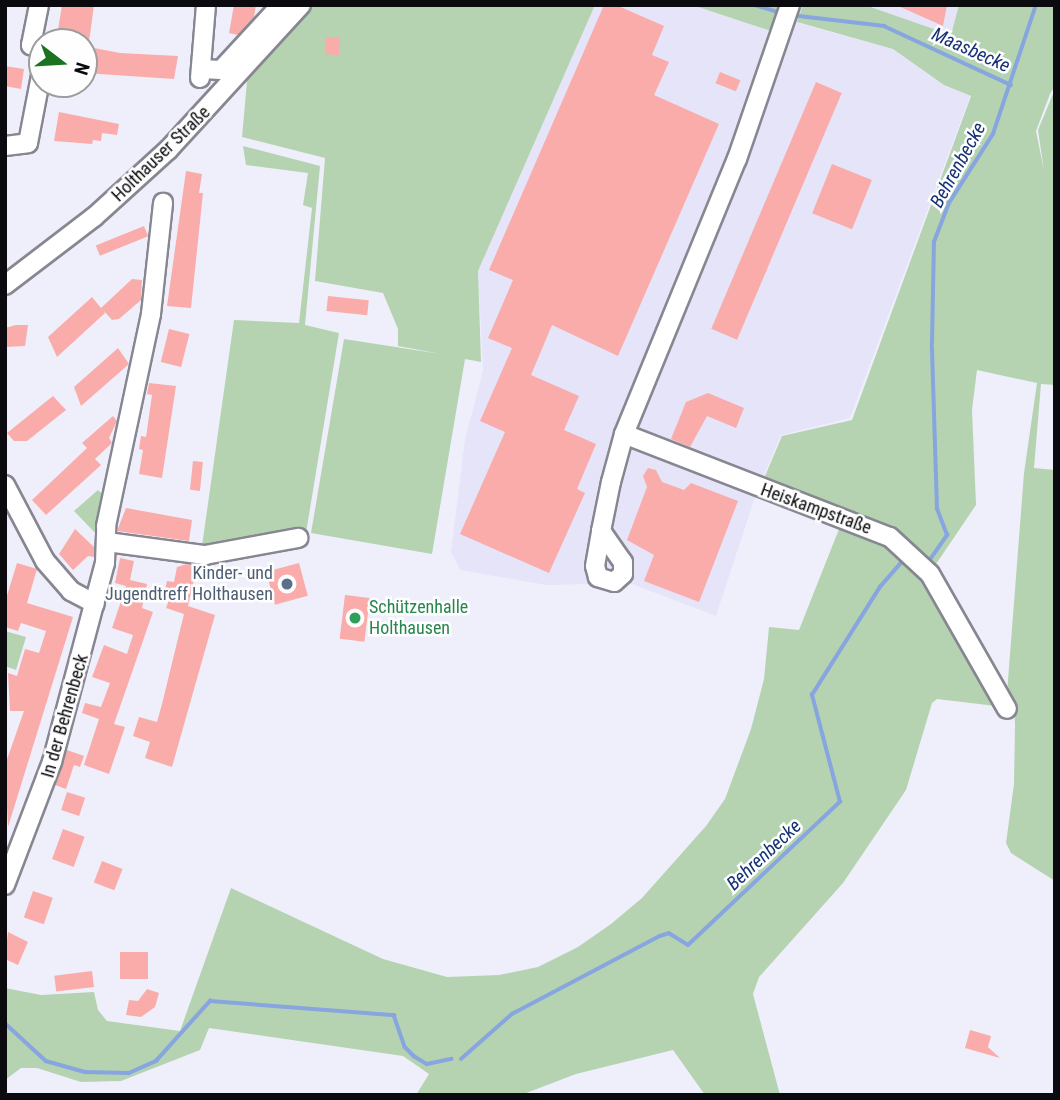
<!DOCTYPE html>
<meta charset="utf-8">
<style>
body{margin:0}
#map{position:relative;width:1060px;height:1100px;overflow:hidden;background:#efeffc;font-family:"Roboto Condensed",sans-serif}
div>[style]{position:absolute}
.built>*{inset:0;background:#e5e4f8}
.green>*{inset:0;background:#b5d3b1}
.stream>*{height:3.5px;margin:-1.75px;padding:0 1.75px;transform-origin:1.75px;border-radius:1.75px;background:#87a5df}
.building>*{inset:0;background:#faacaa;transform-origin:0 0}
.roads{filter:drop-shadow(2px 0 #878792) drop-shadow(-2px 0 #878792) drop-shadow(0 2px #878792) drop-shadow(0 -2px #878792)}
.minor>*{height:18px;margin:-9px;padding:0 9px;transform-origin:9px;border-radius:9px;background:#fff}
.dots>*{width:19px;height:19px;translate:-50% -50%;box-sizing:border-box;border:4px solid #fefefe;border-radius:50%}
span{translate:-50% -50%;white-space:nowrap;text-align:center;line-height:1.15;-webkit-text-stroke:5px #fefefe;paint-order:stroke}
.street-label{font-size:18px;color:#0b0b0f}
.service-label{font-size:18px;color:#4e5e75}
.right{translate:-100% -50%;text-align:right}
.leisure-label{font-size:18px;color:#27864d}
.left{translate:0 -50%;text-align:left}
.water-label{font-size:19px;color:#153176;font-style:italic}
.frame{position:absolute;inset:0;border:7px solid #0b0b0f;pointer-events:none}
.north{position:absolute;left:28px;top:28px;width:70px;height:70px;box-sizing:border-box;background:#fefefe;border:2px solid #9d9d9e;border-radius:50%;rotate:107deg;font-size:19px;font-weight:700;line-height:28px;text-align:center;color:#0b0b0f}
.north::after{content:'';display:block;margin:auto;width:24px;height:32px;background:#1c731f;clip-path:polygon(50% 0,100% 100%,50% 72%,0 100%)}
</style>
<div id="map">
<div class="built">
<div style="clip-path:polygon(595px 5px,692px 5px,774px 32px,782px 5px,803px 5px,798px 23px,893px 49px,944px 85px,970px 96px,850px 418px,781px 435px,756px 494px,716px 616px,627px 582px,608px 589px,592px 584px,546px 585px,460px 570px,451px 552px,465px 439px,483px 371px,478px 271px)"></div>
<div style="clip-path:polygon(865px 5px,959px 5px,952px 35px)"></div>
</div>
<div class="green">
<div style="clip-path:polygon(311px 5px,595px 5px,478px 271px,481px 362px,465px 359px,432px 554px,311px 533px,344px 339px,441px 354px,398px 346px,398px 329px,383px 293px,315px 281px,325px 158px,242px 137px,247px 81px)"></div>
<div style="clip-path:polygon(692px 5px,782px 5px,774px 32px)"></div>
<div style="clip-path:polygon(803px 5px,865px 5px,951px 35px,959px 5px,1055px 5px,1055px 86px,1050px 94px,1036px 131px,1044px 171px,1038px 130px,1055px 89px,1055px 385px,1041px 384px,1034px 468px,1055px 470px,1055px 881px,1011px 853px,1006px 843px,1014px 784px,1015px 725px,1014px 706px,1007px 693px,1024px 473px,1037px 383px,977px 370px,972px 410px,976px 505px,932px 570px,996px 706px,937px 699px,932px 703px,906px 790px,843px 883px,759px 977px,753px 994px,780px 1095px,705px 1095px,673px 1050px,576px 1074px,521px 1095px,416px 1095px,429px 1074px,403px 1056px,209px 1028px,200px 1050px,121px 1081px,81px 1082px,37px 1068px,21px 1068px,5px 1080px,5px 988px,41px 995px,94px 992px,98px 1010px,107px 1021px,180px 1031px,231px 888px,383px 959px,447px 977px,499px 975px,538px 967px,578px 947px,611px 924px,642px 898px,706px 826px,725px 799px,751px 729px,764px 679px,769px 627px,799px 630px,845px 514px,762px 483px,782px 436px,852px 420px,971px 96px,944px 85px,893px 49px,797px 22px)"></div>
<div style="clip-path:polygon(243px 146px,320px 166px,305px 325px,339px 333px,306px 533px,201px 553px,234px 320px,299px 323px,312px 208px,303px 205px,308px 173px,246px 165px)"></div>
<div style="clip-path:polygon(98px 490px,105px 497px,99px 537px,74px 511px)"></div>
<div style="clip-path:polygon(5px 631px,26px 637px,16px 670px,5px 666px)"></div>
</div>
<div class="stream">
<div style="left:755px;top:5px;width:24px;rotate:17deg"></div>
<div style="left:799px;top:16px;width:86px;rotate:6.7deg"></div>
<div style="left:884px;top:26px;width:140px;rotate:24.9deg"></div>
<div style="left:932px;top:343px;width:101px;rotate:-88.9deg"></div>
<div style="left:934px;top:242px;width:42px;rotate:-69deg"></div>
<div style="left:949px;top:203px;width:82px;rotate:-57.5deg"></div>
<div style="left:993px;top:134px;width:136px;rotate:-71.6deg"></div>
<div style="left:929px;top:561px;width:32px;rotate:-55deg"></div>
<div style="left:947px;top:535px;width:28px;rotate:-111deg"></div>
<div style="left:937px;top:509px;width:163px;rotate:-91.8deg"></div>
<div style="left:5px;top:1023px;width:56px;rotate:42.8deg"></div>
<div style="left:46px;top:1061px;width:41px;rotate:15.8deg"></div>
<div style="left:85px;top:1072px;width:44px;rotate:1.3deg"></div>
<div style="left:129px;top:1073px;width:30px;rotate:-24deg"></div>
<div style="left:156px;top:1061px;width:81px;rotate:-48deg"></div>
<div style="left:210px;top:1001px;width:185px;rotate:4.4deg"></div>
<div style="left:394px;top:1015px;width:34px;rotate:71deg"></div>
<div style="left:405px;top:1047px;width:13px;rotate:45deg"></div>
<div style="left:414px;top:1056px;width:15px;rotate:32deg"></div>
<div style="left:427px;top:1064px;width:25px;rotate:-12deg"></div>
<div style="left:461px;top:1059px;width:68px;rotate:-41.4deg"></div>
<div style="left:512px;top:1014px;width:167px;rotate:-27.8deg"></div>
<div style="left:660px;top:936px;width:9px;rotate:-18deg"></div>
<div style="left:669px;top:933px;width:22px;rotate:32deg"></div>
<div style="left:688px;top:945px;width:209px;rotate:-43.3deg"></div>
<div style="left:840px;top:802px;width:111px;rotate:-104.7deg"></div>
<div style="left:812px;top:695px;width:128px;rotate:-57.8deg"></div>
<div style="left:880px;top:587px;width:37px;rotate:-49deg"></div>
</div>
<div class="building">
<div style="clip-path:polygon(62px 5px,94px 5px,89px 42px,56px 42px)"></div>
<div style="clip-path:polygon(234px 5px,256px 5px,254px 17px,238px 35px,229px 33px)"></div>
<div style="clip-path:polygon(604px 5px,616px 5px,664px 26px,652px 55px,669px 62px,654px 95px,719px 124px,618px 356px,552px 325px,531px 375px,579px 396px,564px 430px,596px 444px,577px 489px,585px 493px,549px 573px,460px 534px,505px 432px,480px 421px,512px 348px,488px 338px,513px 280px,489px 270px)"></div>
<div style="clip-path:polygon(896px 5px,947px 5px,943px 26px)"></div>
<div style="left:326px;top:37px;width:14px;height:17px;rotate:4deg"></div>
<div style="clip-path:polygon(84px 46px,120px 53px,178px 56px,174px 79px,84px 73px)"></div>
<div style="clip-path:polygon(5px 66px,24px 69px,21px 89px,5px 86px)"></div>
<div style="left:720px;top:72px;width:22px;height:12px;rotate:22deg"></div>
<div style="left:816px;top:82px;width:28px;height:268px;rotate:23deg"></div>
<div style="clip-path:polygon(59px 112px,119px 124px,117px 135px,102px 133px,101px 141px,93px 140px,92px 144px,54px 141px)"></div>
<div style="left:832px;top:164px;width:43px;height:53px;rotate:22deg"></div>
<div style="clip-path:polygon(186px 171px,202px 174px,199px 193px,203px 193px,191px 308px,167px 306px)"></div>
<div style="left:144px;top:226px;width:11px;height:52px;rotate:68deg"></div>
<div style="clip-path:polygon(132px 279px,142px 280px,141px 300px,119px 319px,112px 320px,103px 310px,105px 313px,57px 357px,48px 337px,92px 297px,101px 308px)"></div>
<div style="left:328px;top:296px;width:41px;height:15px;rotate:6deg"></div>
<div style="clip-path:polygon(16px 325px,28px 325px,25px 346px,5px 347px,5px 328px)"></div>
<div style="left:169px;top:329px;width:21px;height:34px;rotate:14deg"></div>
<div style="clip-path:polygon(118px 348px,129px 364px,81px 406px,74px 387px)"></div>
<div style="clip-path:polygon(149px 383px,176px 386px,162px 478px,139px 474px,143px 450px,139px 449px,141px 436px,146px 437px,152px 395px,147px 394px)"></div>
<div style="clip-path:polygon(708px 393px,744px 408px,736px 428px,707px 416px,690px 447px,671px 439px,686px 402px)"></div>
<div style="clip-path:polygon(53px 396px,66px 410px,27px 441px,14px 441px,7px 433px)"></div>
<div style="clip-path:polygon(113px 416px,117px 421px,109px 438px,112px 443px,95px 459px,101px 465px,46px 515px,32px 500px,87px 448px,82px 443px)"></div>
<div style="left:193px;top:461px;width:10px;height:29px;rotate:6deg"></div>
<div style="clip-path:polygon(648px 468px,656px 470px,662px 482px,684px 490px,691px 483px,738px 501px,699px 602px,644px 581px,654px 555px,627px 540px,647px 487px,643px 476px)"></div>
<div style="clip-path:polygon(126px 508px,192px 520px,189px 541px,117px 531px)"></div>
<div style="clip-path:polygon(75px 529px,94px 547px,94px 557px,88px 556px,73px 570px,59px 554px)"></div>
<div style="clip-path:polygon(120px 558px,134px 561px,130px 580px,147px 584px,142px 608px,153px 612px,114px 724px,125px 727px,109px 774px,84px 765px,99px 719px,82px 713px,85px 703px,101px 707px,110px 683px,92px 677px,104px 645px,127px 654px,133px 635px,112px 628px,126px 586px,115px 583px)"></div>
<div style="clip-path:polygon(17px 563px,37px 569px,27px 603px,73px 617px,8px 827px,5px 765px,24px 711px,10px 711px,8px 673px,17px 676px,25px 649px,39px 653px,46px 631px,21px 623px,18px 631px,5px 627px,5px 602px)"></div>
<div style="left:299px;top:563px;width:34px;height:34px;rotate:75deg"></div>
<div style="clip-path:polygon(187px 564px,197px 566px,188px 606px,215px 615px,172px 767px,145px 758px,150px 742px,133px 736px,139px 717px,157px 722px,162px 704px,184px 614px,166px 608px,170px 597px,164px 595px,167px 581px,174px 582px,177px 567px)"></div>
<div style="left:345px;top:595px;width:25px;height:44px;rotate:7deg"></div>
<div style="clip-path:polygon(67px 750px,84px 756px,80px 767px,74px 765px,66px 789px,55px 785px)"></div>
<div style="left:67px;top:792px;width:19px;height:19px;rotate:18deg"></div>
<div style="left:63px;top:829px;width:23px;height:32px;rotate:20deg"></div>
<div style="left:102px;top:861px;width:22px;height:23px;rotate:21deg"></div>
<div style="left:33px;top:891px;width:21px;height:28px;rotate:19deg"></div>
<div style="clip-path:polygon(8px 932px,28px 942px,18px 965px,5px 959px)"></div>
<div style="left:120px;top:952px;width:28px;height:27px"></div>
<div style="left:92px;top:971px;width:16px;height:38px;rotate:83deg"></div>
<div style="clip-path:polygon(147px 989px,159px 993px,155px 1007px,141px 1017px,126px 1015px,129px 1000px,138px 1001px)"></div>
<div style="clip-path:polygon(970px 1030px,991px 1036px,988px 1047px,1000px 1058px,965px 1048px)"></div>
</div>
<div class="roads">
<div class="minor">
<div style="left:39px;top:5px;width:41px;rotate:101.3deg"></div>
<div style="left:31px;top:45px;width:12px;rotate:24deg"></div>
<div style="left:202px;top:69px;width:19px;rotate:3deg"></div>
<div style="left:221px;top:70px;width:88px;rotate:-47.3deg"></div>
<div style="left:200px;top:78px;width:73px;rotate:-85.3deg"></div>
<div style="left:5px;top:146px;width:23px;rotate:-7deg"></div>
<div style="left:28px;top:143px;width:74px;rotate:-79.1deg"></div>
<div style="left:5px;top:285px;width:112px;rotate:-37.4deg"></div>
<div style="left:94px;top:217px;width:100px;rotate:-42.2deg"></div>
<div style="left:168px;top:150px;width:197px;rotate:-47.5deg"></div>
<div style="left:624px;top:434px;width:285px;rotate:21.2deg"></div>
<div style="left:890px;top:537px;width:54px;rotate:42.8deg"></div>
<div style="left:930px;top:574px;width:155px;rotate:60.3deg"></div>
<div style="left:5px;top:485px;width:86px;rotate:62.2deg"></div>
<div style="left:45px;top:561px;width:40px;rotate:49deg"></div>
<div style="left:71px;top:591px;width:27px;rotate:28deg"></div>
<div style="left:601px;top:531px;width:38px;rotate:55deg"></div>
<div style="left:623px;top:562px;width:12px;rotate:90deg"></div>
<div style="left:623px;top:574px;width:12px;rotate:138deg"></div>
<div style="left:614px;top:582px;width:17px;rotate:-163deg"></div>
<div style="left:598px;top:577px;width:11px;rotate:-105deg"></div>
<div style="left:595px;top:566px;width:36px;rotate:-80deg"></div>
<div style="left:601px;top:531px;width:50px;rotate:-78.5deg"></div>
<div style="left:611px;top:482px;width:50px;rotate:-74.8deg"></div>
<div style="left:624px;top:434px;width:297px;rotate:-67.7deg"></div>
<div style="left:737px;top:159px;width:163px;rotate:-71deg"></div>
<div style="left:107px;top:542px;width:99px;rotate:7.6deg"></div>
<div style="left:205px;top:555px;width:95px;rotate:-10.4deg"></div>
<div style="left:5px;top:885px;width:132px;rotate:-69.1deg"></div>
<div style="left:52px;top:762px;width:206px;rotate:-75.1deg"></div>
<div style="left:105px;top:563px;width:37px;rotate:-88deg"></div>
<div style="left:106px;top:526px;width:217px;rotate:-78deg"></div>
<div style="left:151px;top:314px;width:112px;rotate:-83.8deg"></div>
</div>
</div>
<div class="dots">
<div style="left:287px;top:584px;background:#5c6f8a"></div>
<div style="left:355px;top:618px;background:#2e9e5b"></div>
</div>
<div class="street-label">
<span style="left:161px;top:154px;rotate:-44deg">Holthauser Straße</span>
<span style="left:816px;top:509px;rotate:20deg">Heiskampstraße</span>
<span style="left:65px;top:716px;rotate:-74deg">In der Behrenbeck</span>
</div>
<div class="service-label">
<span class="right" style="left:273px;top:584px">Kinder- und<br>Jugendtreff Holthausen</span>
</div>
<div class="leisure-label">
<span class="left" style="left:369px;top:618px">Schützenhalle<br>Holthausen</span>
</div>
<div class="water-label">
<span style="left:971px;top:50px;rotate:24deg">Maasbecke</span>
<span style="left:958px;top:165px;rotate:-61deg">Behrenbecke</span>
<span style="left:764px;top:855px;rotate:-43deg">Behrenbecke</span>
</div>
<div class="frame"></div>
<div class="north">N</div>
</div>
